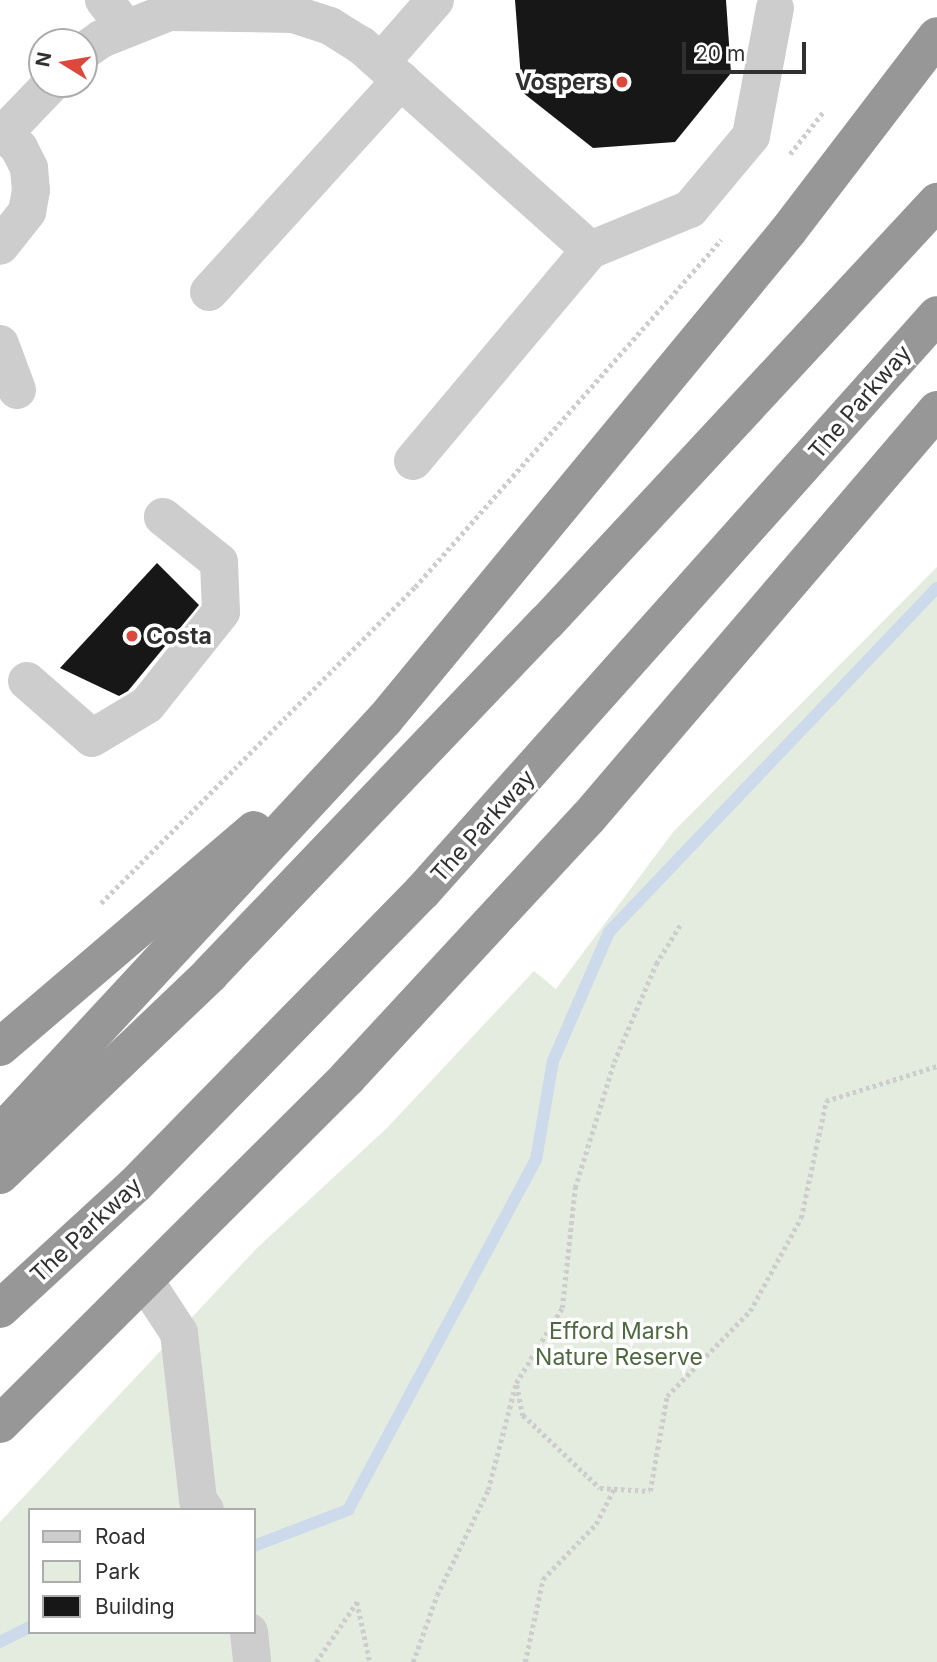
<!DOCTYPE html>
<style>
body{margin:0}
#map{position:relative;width:937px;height:1662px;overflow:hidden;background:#fff;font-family:Inter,sans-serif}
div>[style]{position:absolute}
.green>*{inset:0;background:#e4ecdf}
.stream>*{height:12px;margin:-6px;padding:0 6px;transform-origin:6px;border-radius:6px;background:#ccdaeb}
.building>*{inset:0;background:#171717}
.path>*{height:4.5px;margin-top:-2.25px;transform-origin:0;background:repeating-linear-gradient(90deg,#cdcdcd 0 3.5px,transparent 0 7px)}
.minor>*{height:38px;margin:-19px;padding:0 19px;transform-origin:19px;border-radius:19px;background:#cdcdcd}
.highway>*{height:38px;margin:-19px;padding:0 19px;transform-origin:19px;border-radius:19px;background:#979797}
.dots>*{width:19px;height:19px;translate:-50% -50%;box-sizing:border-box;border:4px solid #fff;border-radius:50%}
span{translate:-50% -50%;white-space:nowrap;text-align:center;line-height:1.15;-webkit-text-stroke:7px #fff;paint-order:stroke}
.poi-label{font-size:23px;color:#303030;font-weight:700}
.right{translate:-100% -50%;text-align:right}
.left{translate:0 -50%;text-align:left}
.street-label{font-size:23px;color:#303030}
.park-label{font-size:23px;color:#4d693f}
.legend{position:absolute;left:28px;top:1508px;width:228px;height:126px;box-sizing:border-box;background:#fff;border:2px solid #acacac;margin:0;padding:9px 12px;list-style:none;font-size:21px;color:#303030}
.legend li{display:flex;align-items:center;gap:14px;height:35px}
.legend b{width:35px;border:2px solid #acacac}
.north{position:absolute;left:28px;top:28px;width:70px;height:70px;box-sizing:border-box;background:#fff;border:2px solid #acacac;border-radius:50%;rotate:281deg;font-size:19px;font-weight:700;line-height:28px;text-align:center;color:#303030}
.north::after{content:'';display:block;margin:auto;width:24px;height:32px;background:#dc483c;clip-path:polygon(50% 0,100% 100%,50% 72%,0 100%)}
.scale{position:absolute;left:682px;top:42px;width:124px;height:32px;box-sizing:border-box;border:4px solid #303030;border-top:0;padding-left:9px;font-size:21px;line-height:24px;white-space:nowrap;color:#303030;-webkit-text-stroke:5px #fff;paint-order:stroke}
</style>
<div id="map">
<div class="green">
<div style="clip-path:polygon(evenodd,937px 567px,937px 1662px,0 1662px,0 1522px,257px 1248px,387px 1128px,534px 971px,556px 989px,673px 832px,937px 567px,30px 1510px,254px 1510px,254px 1632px,30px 1632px,30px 1510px)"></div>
</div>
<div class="stream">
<div style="left:254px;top:1546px;width:101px;rotate:-21deg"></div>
<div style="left:348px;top:1510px;width:397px;rotate:-61.8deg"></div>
<div style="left:536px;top:1160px;width:100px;rotate:-80.3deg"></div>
<div style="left:553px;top:1061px;width:141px;rotate:-66.5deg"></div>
<div style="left:609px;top:932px;width:475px;rotate:-46.4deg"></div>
<div style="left:0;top:1642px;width:34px;rotate:-27deg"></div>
</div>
<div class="building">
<div style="clip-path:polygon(515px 0,726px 0,731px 73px,675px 142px,593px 148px,522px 92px)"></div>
<div style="clip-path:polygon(157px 563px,199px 605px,128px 691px,119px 696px,60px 668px)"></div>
</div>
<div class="path">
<div style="left:790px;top:154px;width:55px;rotate:-51.7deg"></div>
<div style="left:101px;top:903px;width:445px;rotate:-45.2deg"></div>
<div style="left:415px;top:587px;width:463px;rotate:-48.6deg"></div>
<div style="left:517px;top:1385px;width:31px;rotate:79deg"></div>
<div style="left:523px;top:1415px;width:106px;rotate:43.5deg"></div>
<div style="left:600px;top:1488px;width:50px;rotate:3.4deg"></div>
<div style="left:650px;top:1491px;width:97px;rotate:-79.9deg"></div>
<div style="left:667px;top:1396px;width:119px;rotate:-45.7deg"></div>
<div style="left:750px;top:1311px;width:106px;rotate:-61.3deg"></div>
<div style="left:801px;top:1218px;width:120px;rotate:-77.9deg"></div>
<div style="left:826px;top:1101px;width:116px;rotate:-17.5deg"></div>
<div style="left:316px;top:1662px;width:73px;rotate:-55.7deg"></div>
<div style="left:357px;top:1602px;width:61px;rotate:77.8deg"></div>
<div style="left:413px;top:1662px;width:71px;rotate:-70.3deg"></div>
<div style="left:437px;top:1595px;width:117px;rotate:-64.1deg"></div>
<div style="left:488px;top:1490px;width:111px;rotate:-75.3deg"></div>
<div style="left:516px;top:1383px;width:88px;rotate:-58.5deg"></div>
<div style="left:562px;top:1308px;width:121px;rotate:-83.8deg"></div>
<div style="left:575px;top:1188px;width:132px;rotate:-72.8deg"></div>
<div style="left:614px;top:1062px;width:107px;rotate:-66.8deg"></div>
<div style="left:656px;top:964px;width:49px;rotate:-58.2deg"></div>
<div style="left:525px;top:1662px;width:85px;rotate:-77.8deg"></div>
<div style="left:543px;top:1579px;width:76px;rotate:-46.1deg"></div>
<div style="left:596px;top:1524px;width:39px;rotate:-63deg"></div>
</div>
<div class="minor">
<div style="left:104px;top:0;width:36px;rotate:52deg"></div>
<div style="left:84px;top:51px;width:21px;rotate:-35deg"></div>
<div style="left:101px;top:39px;width:73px;rotate:-21.7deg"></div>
<div style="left:169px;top:12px;width:124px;rotate:0.9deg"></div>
<div style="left:293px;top:14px;width:39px;rotate:18deg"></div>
<div style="left:330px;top:26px;width:36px;rotate:32deg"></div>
<div style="left:361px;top:45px;width:307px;rotate:41.8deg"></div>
<div style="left:381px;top:62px;width:82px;rotate:-48.9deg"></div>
<div style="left:0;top:129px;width:27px;rotate:45deg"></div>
<div style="left:19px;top:148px;width:22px;rotate:63deg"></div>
<div style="left:29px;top:168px;width:22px;rotate:85deg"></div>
<div style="left:31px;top:190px;width:22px;rotate:100deg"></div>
<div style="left:27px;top:212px;width:43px;rotate:128.5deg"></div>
<div style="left:5px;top:132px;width:66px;rotate:-46.2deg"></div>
<div style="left:209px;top:292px;width:286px;rotate:-47.8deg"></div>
<div style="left:0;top:344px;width:49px;rotate:69.7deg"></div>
<div style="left:413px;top:461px;width:275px;rotate:-50deg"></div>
<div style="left:590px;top:250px;width:108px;rotate:-22.3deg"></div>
<div style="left:690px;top:209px;width:95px;rotate:-50.1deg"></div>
<div style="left:751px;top:136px;width:130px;rotate:-79.4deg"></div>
<div style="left:27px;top:681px;width:86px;rotate:41.2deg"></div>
<div style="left:92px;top:738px;width:64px;rotate:-31deg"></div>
<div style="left:147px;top:705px;width:119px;rotate:-51.5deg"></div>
<div style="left:221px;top:612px;width:50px;rotate:-92.3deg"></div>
<div style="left:219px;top:562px;width:72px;rotate:-141.2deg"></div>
<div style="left:145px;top:1281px;width:62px;rotate:56.8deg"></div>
<div style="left:179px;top:1333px;width:168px;rotate:83.5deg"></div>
<div style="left:198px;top:1500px;width:12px;rotate:55deg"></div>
<div style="left:249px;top:1632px;width:30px;rotate:84deg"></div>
</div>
<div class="highway">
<div style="left:0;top:1047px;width:334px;rotate:-40.5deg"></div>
<div style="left:0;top:1134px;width:566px;rotate:-47.15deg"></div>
<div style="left:385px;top:719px;width:633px;rotate:-50.45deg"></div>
<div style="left:788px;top:231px;width:245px;rotate:-52.6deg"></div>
<div style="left:0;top:1175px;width:291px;rotate:-43.7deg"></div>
<div style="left:210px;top:974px;width:486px;rotate:-46.3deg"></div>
<div style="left:546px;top:623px;width:575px;rotate:-47.12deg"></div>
<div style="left:0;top:1309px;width:183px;rotate:-42.6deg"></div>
<div style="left:135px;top:1185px;width:410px;rotate:-45.6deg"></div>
<div style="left:422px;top:892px;width:773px;rotate:-48.25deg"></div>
<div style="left:0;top:1424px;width:490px;rotate:-44.9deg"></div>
<div style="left:347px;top:1078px;width:355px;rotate:-47.2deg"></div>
<div style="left:588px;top:818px;width:537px;rotate:-49.46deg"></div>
</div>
<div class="dots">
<div style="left:622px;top:82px;background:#dc483c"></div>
<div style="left:132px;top:636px;background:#dc483c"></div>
</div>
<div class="poi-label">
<span class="right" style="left:608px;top:82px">Vospers</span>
<span class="left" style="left:146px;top:636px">Costa</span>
</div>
<div class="street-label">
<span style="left:860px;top:402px;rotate:-49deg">The Parkway</span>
<span style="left:483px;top:826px;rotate:-48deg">The Parkway</span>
<span style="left:86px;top:1230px;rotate:-43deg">The Parkway</span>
</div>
<div class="park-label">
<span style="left:619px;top:1344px">Efford Marsh<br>Nature Reserve</span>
</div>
<ul class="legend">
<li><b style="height:9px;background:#cdcdcd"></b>Road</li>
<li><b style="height:19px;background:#e4ecdf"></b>Park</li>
<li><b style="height:19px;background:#171717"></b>Building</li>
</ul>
<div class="north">N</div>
<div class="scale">20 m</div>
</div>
